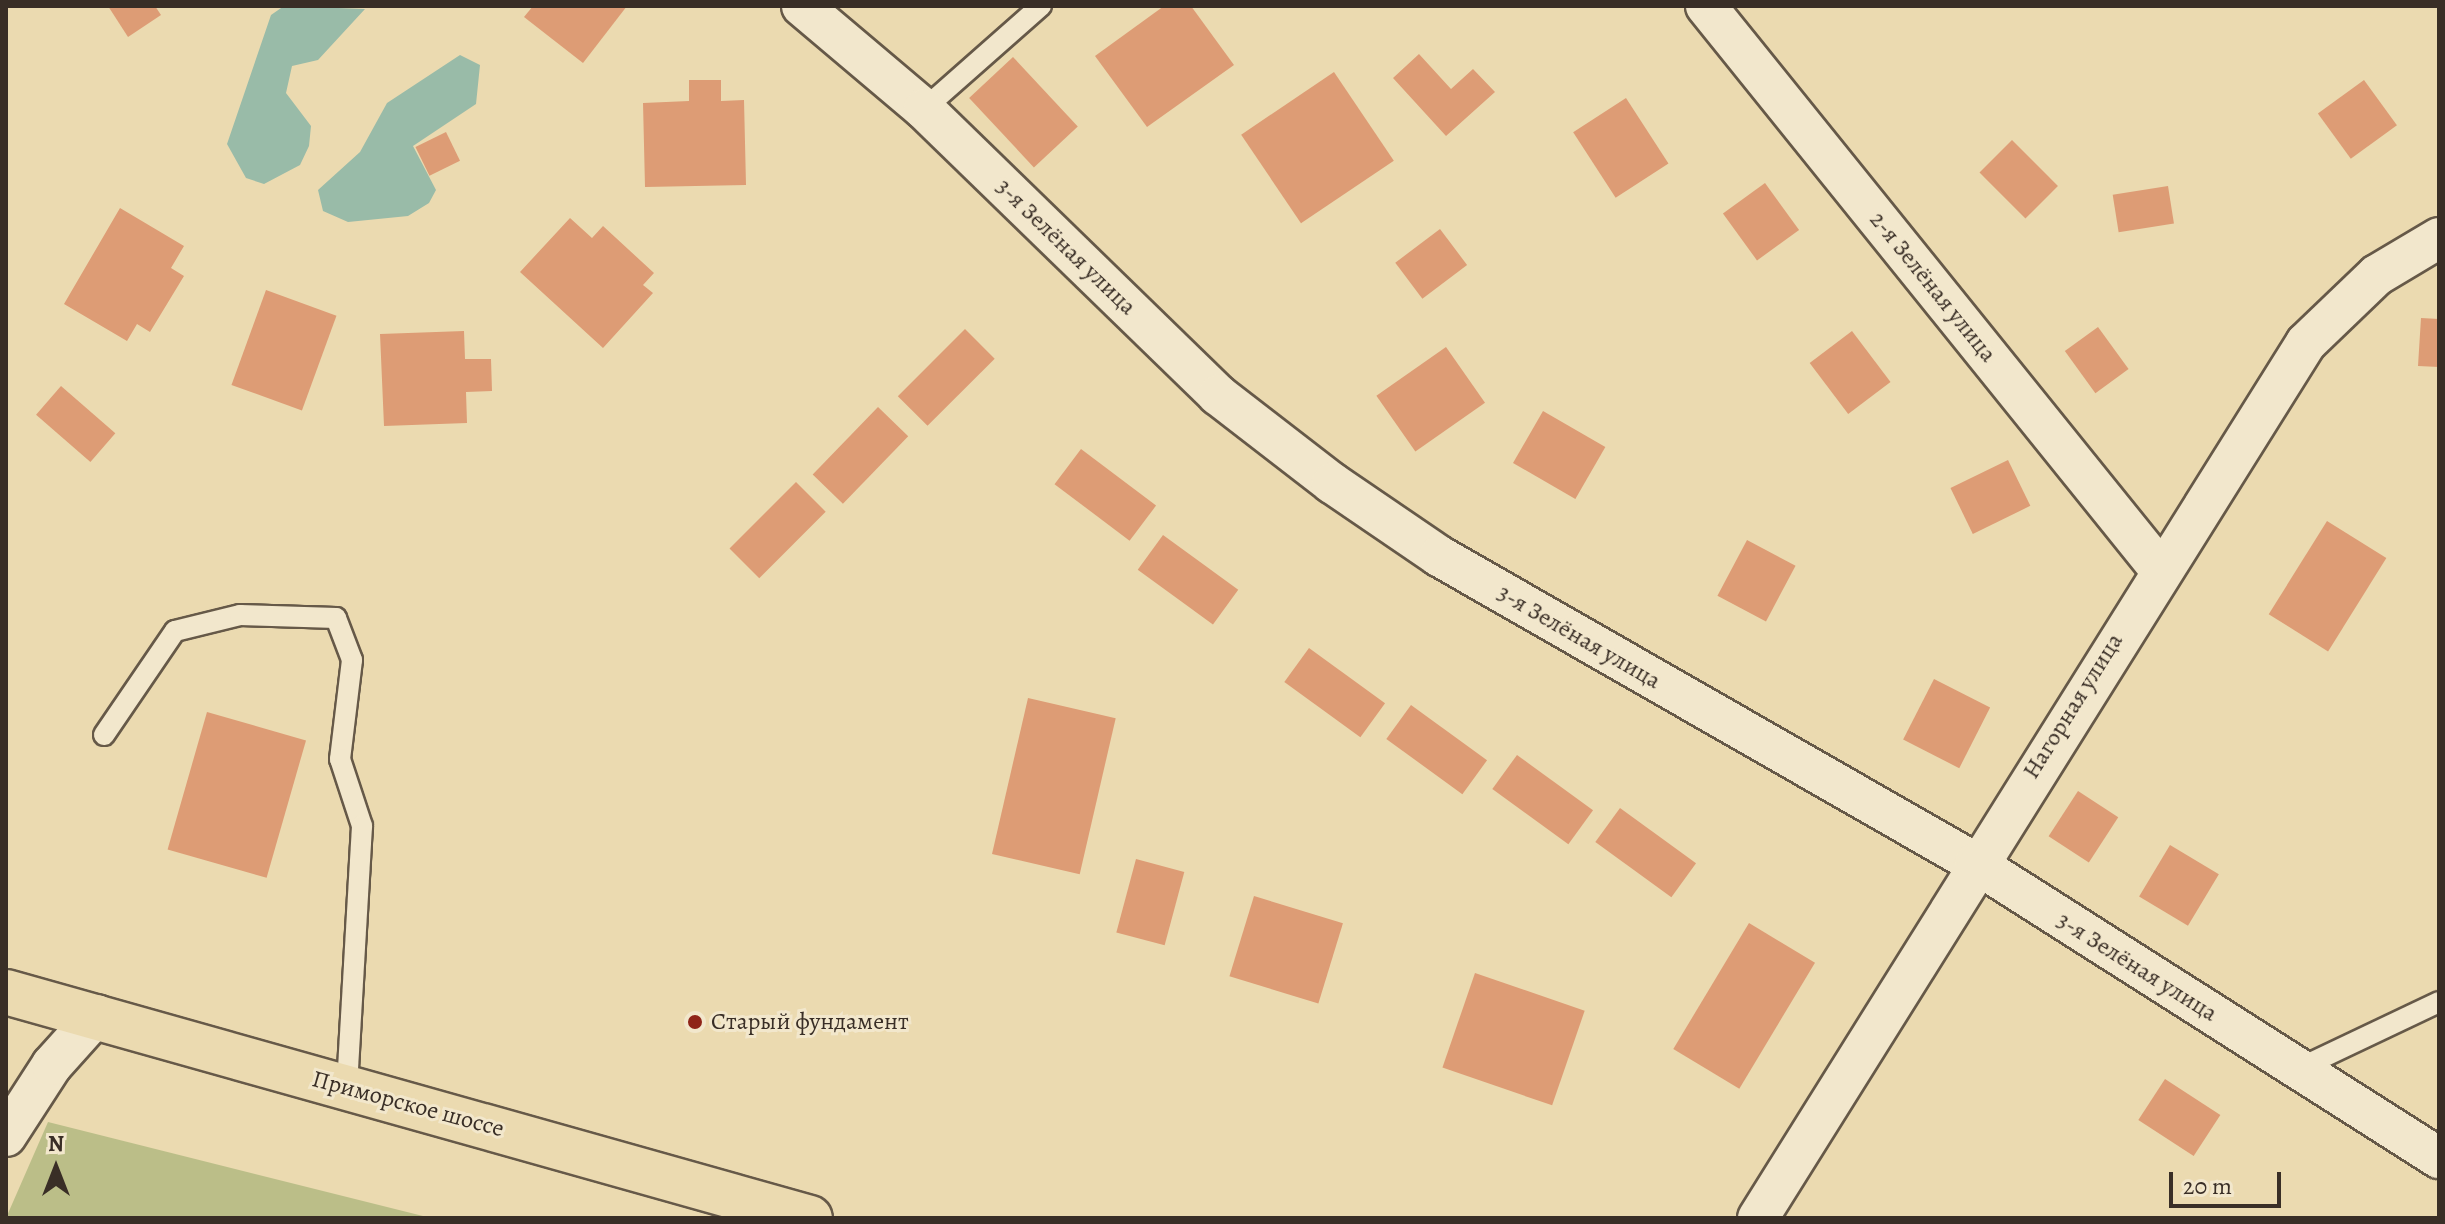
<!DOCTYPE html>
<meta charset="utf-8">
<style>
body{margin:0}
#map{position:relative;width:2445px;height:1224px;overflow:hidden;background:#ebdab0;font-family:Alegreya,serif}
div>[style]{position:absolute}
.green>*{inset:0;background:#bbbe88}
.water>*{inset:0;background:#99bba8}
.building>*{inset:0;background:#dd9c75;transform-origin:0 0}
.roads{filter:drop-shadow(2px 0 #665948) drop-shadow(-2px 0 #665948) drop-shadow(0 2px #665948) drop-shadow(0 -2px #665948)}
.service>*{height:20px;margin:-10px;padding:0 10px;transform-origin:10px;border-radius:10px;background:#f2e7cc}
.minor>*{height:40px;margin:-20px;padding:0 20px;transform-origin:20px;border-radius:20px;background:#f2e7cc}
.primary>*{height:44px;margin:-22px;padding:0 22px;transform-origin:22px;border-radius:22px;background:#ebdab0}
.dots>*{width:22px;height:22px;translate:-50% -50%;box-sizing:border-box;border:4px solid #f2e7cc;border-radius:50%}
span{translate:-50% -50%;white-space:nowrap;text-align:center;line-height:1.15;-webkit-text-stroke:6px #f2e7cc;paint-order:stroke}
.street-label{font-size:24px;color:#392e26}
.poi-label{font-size:24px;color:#392e26}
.left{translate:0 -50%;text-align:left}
.frame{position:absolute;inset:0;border:8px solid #392e26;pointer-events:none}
.north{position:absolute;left:16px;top:1128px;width:80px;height:80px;-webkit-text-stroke:6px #f2e7cc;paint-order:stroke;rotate:0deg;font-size:22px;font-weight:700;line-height:32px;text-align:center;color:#392e26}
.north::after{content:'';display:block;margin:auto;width:28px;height:36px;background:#392e26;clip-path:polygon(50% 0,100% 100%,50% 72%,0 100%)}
.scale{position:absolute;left:2169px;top:1172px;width:112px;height:36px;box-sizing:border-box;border:4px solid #392e26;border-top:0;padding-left:10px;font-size:24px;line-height:28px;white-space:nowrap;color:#392e26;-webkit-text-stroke:6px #f2e7cc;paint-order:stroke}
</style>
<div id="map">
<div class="green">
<div style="clip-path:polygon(48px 1122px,431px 1218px,6px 1218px)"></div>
</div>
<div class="water">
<div style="clip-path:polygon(284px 6px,365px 9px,318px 60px,292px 66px,286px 93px,311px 126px,309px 146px,300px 165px,264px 184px,246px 178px,227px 144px,271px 15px)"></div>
<div style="clip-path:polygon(460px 55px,480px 65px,476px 104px,413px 146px,436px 190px,429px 203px,408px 216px,348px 222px,323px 211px,318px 190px,360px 152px,387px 103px)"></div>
</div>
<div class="building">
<div style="clip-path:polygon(108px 6px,155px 6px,161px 15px,128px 37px)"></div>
<div style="clip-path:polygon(533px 6px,627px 6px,583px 63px,524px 17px)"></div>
<div style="clip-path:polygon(1164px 6px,1191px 6px,1234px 65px,1147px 127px,1095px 56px)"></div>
<div style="clip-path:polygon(1419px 54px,1451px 89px,1473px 69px,1495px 92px,1446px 136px,1393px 78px)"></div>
<div style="left:1013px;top:57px;width:95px;height:60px;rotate:47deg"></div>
<div style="left:1334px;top:72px;width:107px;height:112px;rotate:56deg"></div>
<div style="clip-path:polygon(689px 80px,721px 80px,721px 101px,744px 100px,746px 185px,645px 187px,643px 103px,689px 101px)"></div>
<div style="left:2364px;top:80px;width:56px;height:57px;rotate:54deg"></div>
<div style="left:1626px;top:98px;width:78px;height:63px;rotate:57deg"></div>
<div style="left:446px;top:132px;width:32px;height:34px;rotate:64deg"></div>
<div style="left:2012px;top:140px;width:65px;height:46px;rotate:45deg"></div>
<div style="left:1765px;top:183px;width:58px;height:52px;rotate:54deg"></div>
<div style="left:2168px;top:186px;width:38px;height:56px;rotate:81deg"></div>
<div style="clip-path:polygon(120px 208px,184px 246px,171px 268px,184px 276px,150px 332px,137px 324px,127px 341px,64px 304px)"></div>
<div style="clip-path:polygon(570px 218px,592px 238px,603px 226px,654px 273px,643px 285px,653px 293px,603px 348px,520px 272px)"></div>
<div style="left:1440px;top:229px;width:45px;height:56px;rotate:53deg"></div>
<div style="left:266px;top:290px;width:75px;height:101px;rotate:20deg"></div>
<div style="clip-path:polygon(2421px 318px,2439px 319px,2439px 367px,2418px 366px)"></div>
<div style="left:2098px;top:327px;width:52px;height:41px;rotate:54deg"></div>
<div style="left:965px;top:329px;width:42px;height:95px;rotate:45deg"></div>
<div style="clip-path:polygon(464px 331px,465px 359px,491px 359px,492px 391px,466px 392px,467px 423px,384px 426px,380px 334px)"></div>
<div style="left:1852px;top:331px;width:64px;height:53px;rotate:53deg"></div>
<div style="left:1446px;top:347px;width:68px;height:85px;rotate:55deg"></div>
<div style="left:61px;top:386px;width:72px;height:38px;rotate:41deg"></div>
<div style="left:878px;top:407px;width:42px;height:94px;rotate:44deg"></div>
<div style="left:1543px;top:411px;width:72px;height:60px;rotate:30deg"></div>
<div style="left:1081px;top:449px;width:94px;height:44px;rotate:37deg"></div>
<div style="left:2008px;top:460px;width:51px;height:64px;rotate:64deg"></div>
<div style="left:796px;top:482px;width:42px;height:94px;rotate:45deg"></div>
<div style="left:2327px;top:521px;width:70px;height:110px;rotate:32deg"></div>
<div style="left:1163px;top:535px;width:93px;height:43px;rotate:36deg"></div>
<div style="left:1747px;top:540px;width:55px;height:63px;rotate:28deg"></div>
<div style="left:1309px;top:648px;width:94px;height:42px;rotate:36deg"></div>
<div style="left:1934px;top:679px;width:63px;height:68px;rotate:27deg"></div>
<div style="left:1028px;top:698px;width:90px;height:160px;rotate:13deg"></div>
<div style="left:1411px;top:705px;width:94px;height:42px;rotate:36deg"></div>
<div style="left:207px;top:712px;width:103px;height:143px;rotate:16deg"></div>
<div style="left:1517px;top:755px;width:94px;height:42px;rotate:36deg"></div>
<div style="left:2078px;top:791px;width:48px;height:54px;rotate:33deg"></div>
<div style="left:1620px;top:808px;width:94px;height:42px;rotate:36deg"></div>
<div style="left:2170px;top:845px;width:57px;height:60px;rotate:31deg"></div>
<div style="left:1136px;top:859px;width:50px;height:76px;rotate:15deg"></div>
<div style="left:1254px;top:896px;width:93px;height:84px;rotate:17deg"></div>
<div style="left:1749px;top:923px;width:77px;height:147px;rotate:31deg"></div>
<div style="left:1475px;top:973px;width:116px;height:100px;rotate:19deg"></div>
<div style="left:2165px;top:1079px;width:66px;height:49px;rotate:33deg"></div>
</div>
<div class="roads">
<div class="service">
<div style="left:924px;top:109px;width:156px;rotate:-41.4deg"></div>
<div style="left:104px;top:735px;width:126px;rotate:-55.7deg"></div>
<div style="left:175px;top:631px;width:67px;rotate:-13.8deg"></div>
<div style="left:240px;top:615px;width:96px;rotate:1.8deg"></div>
<div style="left:336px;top:618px;width:45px;rotate:69.1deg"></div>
<div style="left:352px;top:660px;width:100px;rotate:96.9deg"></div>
<div style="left:340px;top:759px;width:71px;rotate:71.8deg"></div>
<div style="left:362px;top:826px;width:262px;rotate:93.3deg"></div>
<div style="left:2298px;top:1069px;width:156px;rotate:-25.4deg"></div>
</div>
<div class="minor">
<div style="left:802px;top:6px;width:160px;rotate:40.2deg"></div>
<div style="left:924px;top:109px;width:410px;rotate:44.2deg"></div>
<div style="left:1218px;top:395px;width:144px;rotate:37.7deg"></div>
<div style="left:1332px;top:483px;width:130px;rotate:34.3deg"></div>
<div style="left:1439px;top:556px;width:618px;rotate:29.8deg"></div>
<div style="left:1975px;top:863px;width:550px;rotate:32.45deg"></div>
<div style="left:1706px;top:6px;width:722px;rotate:51.13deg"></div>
<div style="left:6px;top:1136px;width:85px;rotate:-57.1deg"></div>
<div style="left:52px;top:1065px;width:67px;rotate:-48deg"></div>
<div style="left:1758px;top:1218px;width:1032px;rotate:-57.94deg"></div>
<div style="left:2306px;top:343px;width:98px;rotate:-43.8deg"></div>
<div style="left:2377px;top:275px;width:72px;rotate:-30.8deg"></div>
</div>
<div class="primary">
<div style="left:6px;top:992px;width:835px;rotate:15.7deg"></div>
</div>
</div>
<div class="dots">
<div style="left:695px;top:1022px;background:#8f2418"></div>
</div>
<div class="street-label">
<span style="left:1066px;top:247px;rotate:44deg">3-я Зелёная улица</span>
<span style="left:1933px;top:287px;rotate:51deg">2-я Зелёная улица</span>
<span style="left:1579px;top:637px;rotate:30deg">3-я Зелёная улица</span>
<span style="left:2073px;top:706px;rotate:-58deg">Нагорная улица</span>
<span style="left:2137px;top:967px;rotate:32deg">3-я Зелёная улица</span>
<span style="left:408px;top:1104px;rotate:15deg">Приморское шоссе</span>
</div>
<div class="poi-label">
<span class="left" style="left:711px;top:1022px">Старый фундамент</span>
</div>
<div class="frame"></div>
<div class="north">N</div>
<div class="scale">20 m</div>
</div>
